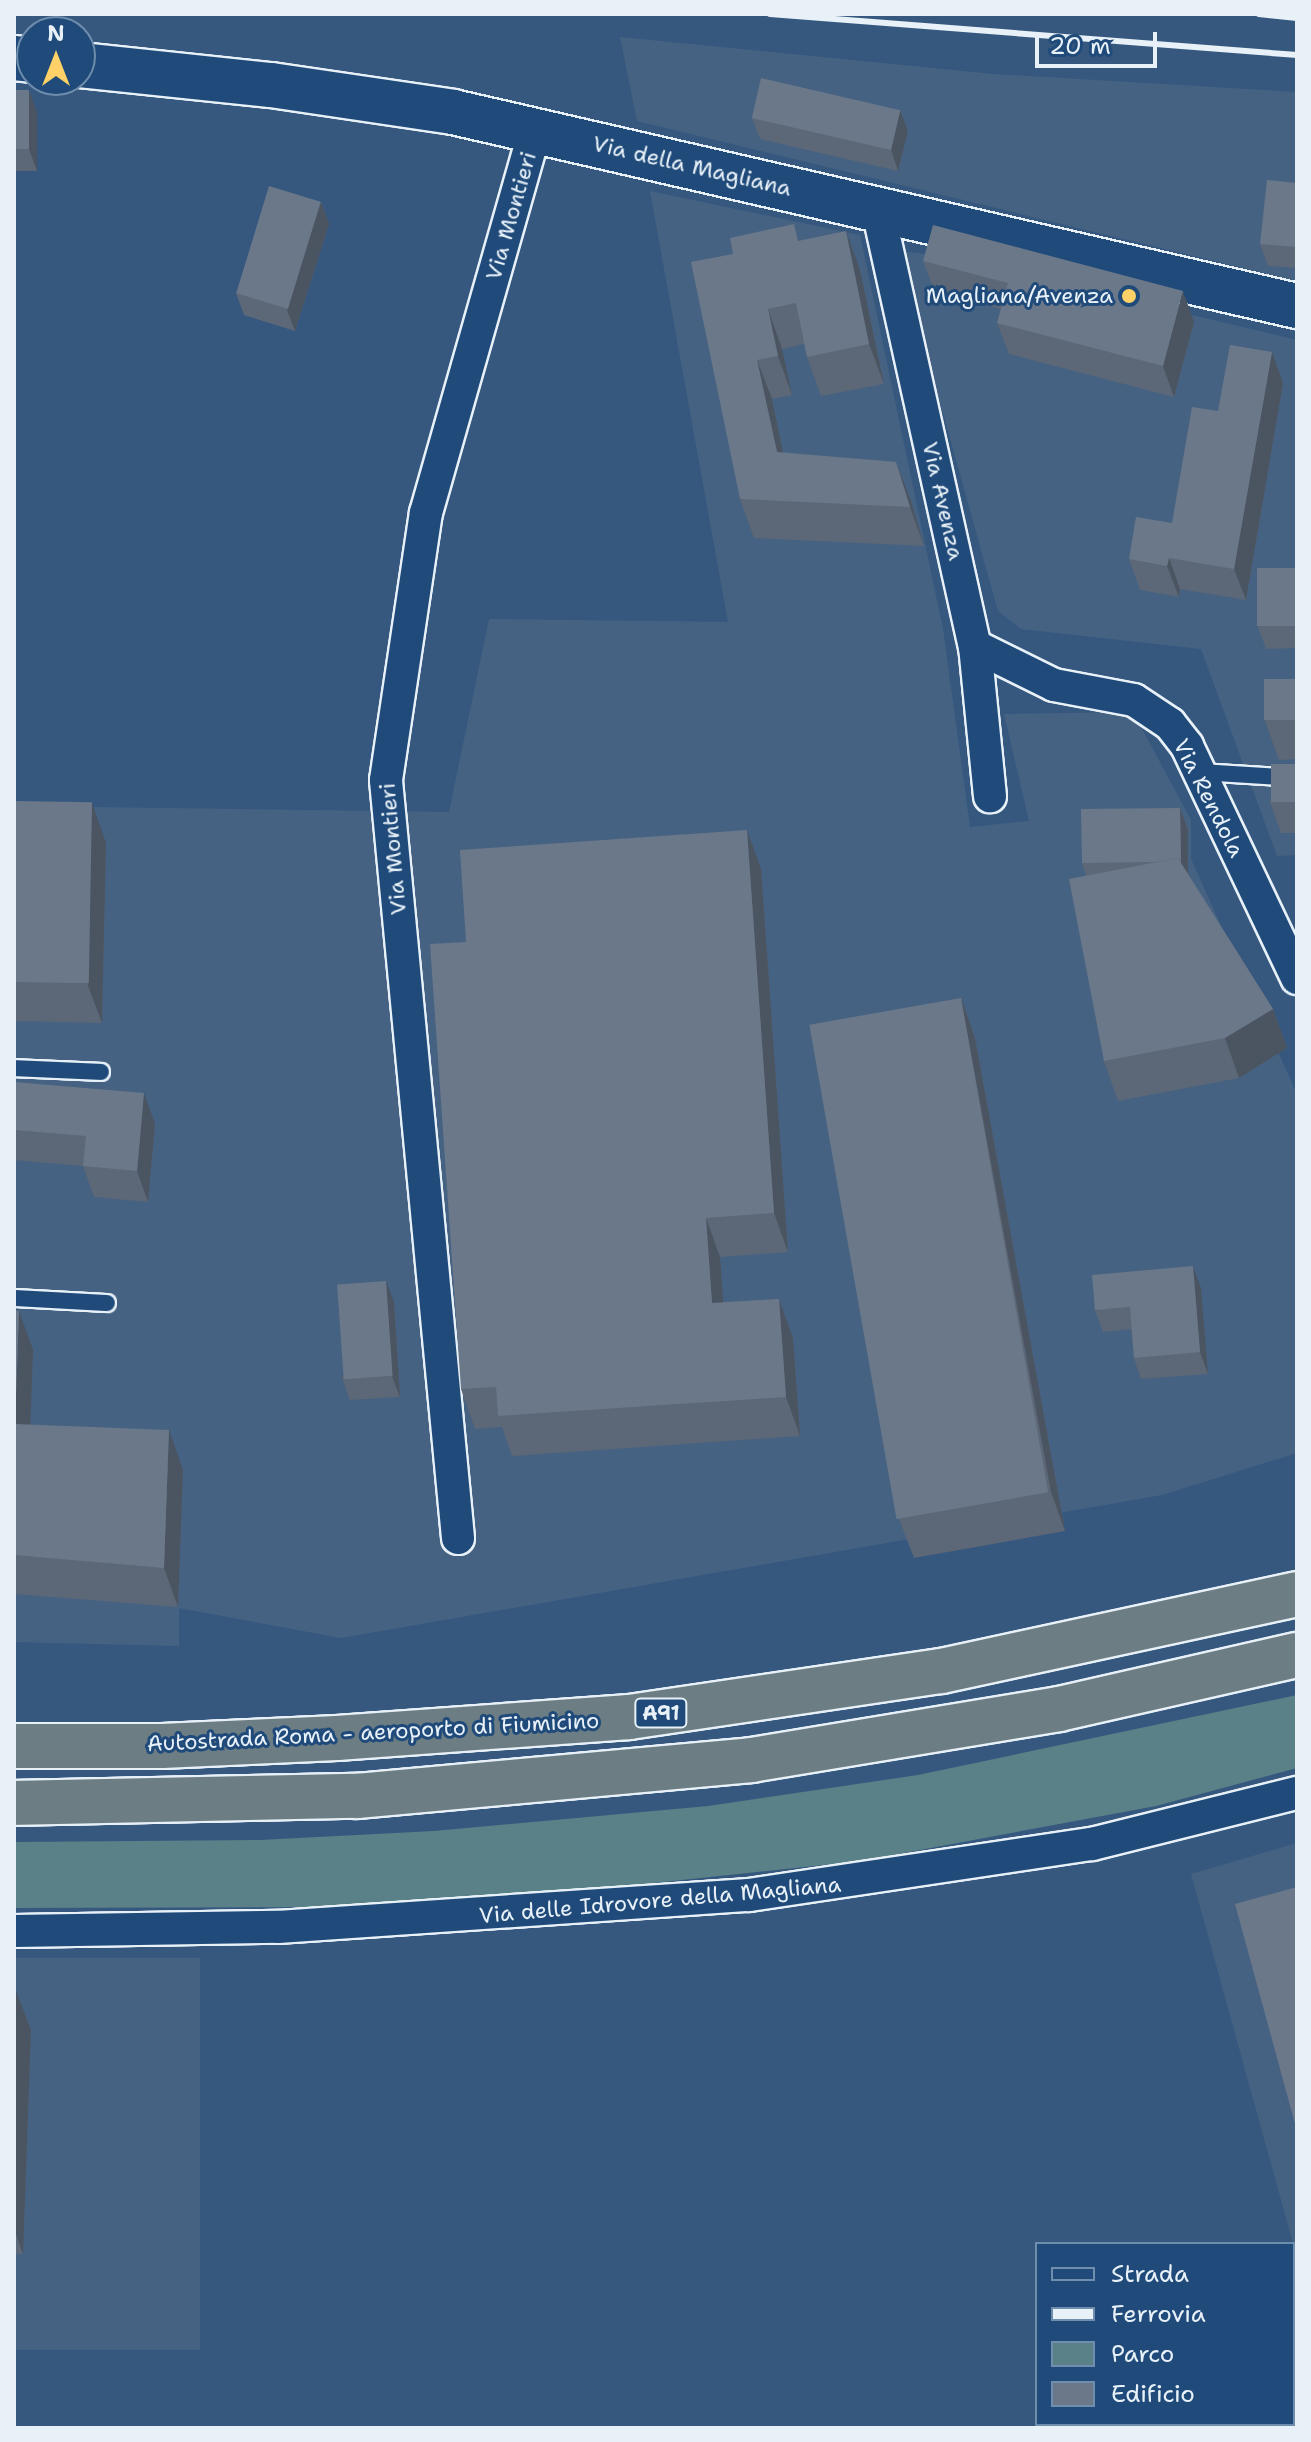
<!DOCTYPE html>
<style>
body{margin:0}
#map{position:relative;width:1311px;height:2442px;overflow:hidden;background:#36587f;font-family:"Shantell Sans",sans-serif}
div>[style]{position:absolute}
.built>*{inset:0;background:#466282;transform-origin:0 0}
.green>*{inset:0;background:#598187}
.roads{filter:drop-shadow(2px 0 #e8f1f8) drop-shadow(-2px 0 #e8f1f8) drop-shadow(0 2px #e8f1f8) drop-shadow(0 -2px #e8f1f8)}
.lane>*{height:16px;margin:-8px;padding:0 8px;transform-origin:8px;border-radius:8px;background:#1f4a7a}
.street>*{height:32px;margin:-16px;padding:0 16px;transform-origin:16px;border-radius:16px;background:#1f4a7a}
.secondary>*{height:44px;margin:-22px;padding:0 22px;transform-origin:22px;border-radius:22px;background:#1f4a7a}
.highway>*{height:44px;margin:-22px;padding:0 22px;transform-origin:22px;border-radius:22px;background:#6c7e84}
.rail>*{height:6px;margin:-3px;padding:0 3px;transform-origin:3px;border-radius:3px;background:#e8f1f8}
.wall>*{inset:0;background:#5c6777}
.shaded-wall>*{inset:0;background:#4b5461}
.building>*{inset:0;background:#6b788a;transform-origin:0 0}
.dots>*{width:22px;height:22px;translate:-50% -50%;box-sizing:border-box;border:4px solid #1f4a7a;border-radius:50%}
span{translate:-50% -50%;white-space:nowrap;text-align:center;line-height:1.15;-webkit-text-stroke:6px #1f4a7a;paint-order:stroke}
.shield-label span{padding:2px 6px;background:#1f4a7a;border:2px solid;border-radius:6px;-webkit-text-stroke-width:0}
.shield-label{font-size:20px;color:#e8f1f8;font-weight:700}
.street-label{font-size:22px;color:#e8f1f8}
.poi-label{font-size:22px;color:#e8f1f8}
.right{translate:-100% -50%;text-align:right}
.frame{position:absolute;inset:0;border:16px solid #e8f1f8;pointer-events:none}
.legend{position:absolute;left:1035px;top:2242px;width:260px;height:184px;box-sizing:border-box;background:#1f4a7a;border:2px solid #6f8dac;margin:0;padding:10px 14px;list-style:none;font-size:24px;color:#e8f1f8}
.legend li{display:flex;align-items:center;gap:16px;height:40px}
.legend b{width:40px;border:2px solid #6f8dac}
.north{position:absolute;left:16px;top:16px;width:80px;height:80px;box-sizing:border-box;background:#1f4a7a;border:2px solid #6f8dac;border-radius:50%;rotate:0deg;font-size:22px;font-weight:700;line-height:32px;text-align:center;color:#e8f1f8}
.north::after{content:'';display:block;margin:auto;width:28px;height:36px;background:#ffd166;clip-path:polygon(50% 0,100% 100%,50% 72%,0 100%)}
.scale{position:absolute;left:1035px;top:32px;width:122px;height:36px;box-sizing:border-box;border:4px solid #e8f1f8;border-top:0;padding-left:10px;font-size:24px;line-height:28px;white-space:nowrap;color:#e8f1f8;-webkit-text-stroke:6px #1f4a7a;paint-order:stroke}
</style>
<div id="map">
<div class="built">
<div style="clip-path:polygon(620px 37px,993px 74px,1297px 92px,1297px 281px,637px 121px)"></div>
<div style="clip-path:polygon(650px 191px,860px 235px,943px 629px,970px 827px,1029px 821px,1004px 714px,1133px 712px,1191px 820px,1191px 859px,1297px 1094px,1297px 1453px,1162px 1495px,341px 1638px,179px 1608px,179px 1646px,14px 1642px,14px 806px,449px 812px,489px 619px,728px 622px)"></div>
<div style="clip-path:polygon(898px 251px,944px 256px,1297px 340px,1297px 855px,1277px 856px,1201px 649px,1021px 629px,998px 611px)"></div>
<div style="clip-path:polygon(1297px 1843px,1297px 2258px,1191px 1874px)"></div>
<div style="left:14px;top:1958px;width:186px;height:392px"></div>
</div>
<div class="green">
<div style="clip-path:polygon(1297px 1695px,1297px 1768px,1156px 1806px,861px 1861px,569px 1892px,324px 1907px,14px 1908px,14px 1842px,260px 1840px,434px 1831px,708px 1806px,918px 1775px)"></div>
</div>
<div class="roads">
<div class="lane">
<div style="left:1200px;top:772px;width:97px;rotate:3.5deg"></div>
<div style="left:14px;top:1068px;width:87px;rotate:2.6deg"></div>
<div style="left:14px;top:1298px;width:93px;rotate:3.1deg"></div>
</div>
<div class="street">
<div style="left:878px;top:210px;width:447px;rotate:77.5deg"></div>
<div style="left:975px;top:646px;width:151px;rotate:84.3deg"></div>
<div style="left:975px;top:646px;width:88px;rotate:26.3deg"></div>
<div style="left:1054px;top:685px;width:81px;rotate:10.6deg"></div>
<div style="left:1134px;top:700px;width:43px;rotate:33.7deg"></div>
<div style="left:1170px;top:724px;width:28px;rotate:52deg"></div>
<div style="left:1187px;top:746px;width:257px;rotate:64.6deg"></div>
<div style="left:458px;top:1538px;width:761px;rotate:-95.43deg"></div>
<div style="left:386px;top:780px;width:270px;rotate:-81.5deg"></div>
<div style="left:426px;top:513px;width:400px;rotate:-74.1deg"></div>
<div style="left:14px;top:1931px;width:264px;rotate:-0.9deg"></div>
<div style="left:278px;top:1927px;width:472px;rotate:-3.9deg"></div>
<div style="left:749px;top:1895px;width:347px;rotate:-8.5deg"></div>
<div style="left:1092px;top:1844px;width:211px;rotate:-14deg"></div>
</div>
<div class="secondary">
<div style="left:14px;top:58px;width:18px;rotate:6deg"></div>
<div style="left:80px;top:65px;width:192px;rotate:6deg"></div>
<div style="left:271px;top:85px;width:184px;rotate:8.4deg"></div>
<div style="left:453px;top:112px;width:866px;rotate:12.95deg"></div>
</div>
<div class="highway">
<div style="left:14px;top:1746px;width:148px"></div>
<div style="left:162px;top:1746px;width:175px;rotate:-2.6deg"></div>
<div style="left:337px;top:1738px;width:293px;rotate:-4.1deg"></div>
<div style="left:629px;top:1717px;width:315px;rotate:-8.4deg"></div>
<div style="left:941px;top:1671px;width:364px;rotate:-12.2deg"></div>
<div style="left:14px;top:1803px;width:343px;rotate:-1.2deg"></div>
<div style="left:357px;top:1796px;width:396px;rotate:-5.2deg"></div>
<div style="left:751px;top:1760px;width:312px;rotate:-9.4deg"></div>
<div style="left:1059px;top:1709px;width:244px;rotate:-12.8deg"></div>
</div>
</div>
<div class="rail">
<div style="left:770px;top:14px;width:529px;rotate:4.45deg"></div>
<div style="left:1259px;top:14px;width:38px;rotate:6deg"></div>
</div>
<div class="wall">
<div style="clip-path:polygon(14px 90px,37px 112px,37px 171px,14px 171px)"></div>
<div style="clip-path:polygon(900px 110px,908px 131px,898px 171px,760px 139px,752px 118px)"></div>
<div style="clip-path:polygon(1297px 183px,1297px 268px,1268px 266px,1260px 244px)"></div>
<div style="clip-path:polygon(321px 202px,329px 224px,295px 331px,244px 315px,236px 293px)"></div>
<div style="clip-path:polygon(800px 241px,860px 270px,884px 384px,821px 396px,807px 357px,804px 344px,782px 349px,792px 395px,772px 399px,783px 453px,896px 462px,911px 501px,924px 546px,754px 538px,740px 499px,733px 254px)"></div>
<div style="clip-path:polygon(923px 261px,1194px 322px,1174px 397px,1009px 354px,997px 323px,1001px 309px,935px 292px)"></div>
<div style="clip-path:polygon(1272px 352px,1283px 383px,1246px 600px,1180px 589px,1179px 597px,1140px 590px,1129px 559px,1172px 523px,1218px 411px)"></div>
<div style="clip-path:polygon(1297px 568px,1297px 648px,1266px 649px,1258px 627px)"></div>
<div style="clip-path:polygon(1297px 679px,1297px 759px,1279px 760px,1265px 721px)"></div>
<div style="clip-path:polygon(1297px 764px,1297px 833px,1281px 833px,1270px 802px)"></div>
<div style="clip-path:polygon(14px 801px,106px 843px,102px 1023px,14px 1021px)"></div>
<div style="clip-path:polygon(1180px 808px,1188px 830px,1188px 874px,1273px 1009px,1287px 1048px,1239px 1078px,1118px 1101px,1104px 1061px,1086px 876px,1082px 863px)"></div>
<div style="clip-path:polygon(761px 869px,788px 1252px,720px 1257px,723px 1302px,779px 1299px,793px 1338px,800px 1436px,512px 1456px,502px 1427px,475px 1429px,461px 1389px,466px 942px)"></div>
<div style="clip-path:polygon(961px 998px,975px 1038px,1065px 1531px,914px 1558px,899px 1519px)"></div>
<div style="clip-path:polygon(14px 1082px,155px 1124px,148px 1202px,94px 1197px,83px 1166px,14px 1160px)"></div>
<div style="clip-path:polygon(1201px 1288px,1208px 1374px,1141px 1379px,1134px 1358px,1131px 1329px,1103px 1332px,1095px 1310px)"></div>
<div style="clip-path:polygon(394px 1302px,400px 1397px,350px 1400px,342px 1378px)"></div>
<div style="clip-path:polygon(14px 1310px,33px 1350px,30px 1425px,183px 1470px,178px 1607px,14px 1594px)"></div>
<div style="clip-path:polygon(14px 1991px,31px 2030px,23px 2254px,14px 2254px)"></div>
</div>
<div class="shaded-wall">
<div style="clip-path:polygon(29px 90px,37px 112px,37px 171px,29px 149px)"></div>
<div style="clip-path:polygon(900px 110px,908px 131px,898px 171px,891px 149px)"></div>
<div style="clip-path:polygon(321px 202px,329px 224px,295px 331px,287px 310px)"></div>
<div style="clip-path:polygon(846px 231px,860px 270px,884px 384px,869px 344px)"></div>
<div style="clip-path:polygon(1183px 291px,1194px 322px,1174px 397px,1163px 366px)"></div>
<div style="clip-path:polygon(768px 309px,782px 349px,792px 395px,778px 356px)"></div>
<div style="clip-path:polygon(1272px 352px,1283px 383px,1246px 600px,1234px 569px)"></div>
<div style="clip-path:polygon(757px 360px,772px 399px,791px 492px,777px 452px)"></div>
<div style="clip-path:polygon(896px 462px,911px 501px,924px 546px,910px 507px)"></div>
<div style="clip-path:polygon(1169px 558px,1180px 589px,1179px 597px,1167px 566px)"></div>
<div style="clip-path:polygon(92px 803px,106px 843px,102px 1023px,87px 983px)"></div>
<div style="clip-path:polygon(1180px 808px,1188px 830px,1188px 884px,1181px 862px)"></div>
<div style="clip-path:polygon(747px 830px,761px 869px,788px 1252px,774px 1213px)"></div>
<div style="clip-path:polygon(961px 998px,975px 1038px,1065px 1531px,1051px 1492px)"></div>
<div style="clip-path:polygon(1273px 1009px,1287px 1048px,1239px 1078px,1225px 1038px)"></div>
<div style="clip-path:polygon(144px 1093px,155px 1124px,148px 1202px,137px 1171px)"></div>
<div style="clip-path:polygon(706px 1218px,720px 1257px,726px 1342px,712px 1303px)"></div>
<div style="clip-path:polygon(1193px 1266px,1201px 1288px,1208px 1374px,1200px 1352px)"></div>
<div style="clip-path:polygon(386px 1281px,394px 1302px,400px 1397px,392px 1376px)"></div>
<div style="clip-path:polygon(779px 1299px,793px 1338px,800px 1436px,786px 1397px)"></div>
<div style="clip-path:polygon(19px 1311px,33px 1350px,29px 1463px,15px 1424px)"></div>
<div style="clip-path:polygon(169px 1430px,183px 1470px,178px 1607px,164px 1568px)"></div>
<div style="clip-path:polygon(16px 1991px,31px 2030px,23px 2254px,14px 2228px,14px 2060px)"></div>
</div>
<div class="building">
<div style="left:761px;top:78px;width:143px;height:41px;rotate:13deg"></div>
<div style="left:14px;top:90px;width:15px;height:59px"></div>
<div style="clip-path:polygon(1267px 180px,1297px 183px,1297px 247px,1260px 244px)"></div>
<div style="left:269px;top:186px;width:54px;height:112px;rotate:17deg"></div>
<div style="clip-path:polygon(794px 224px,798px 241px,846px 231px,869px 344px,807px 357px,796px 303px,768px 309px,778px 356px,757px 360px,777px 452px,896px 462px,910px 507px,740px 499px,691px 262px,733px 254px,730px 238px)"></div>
<div style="clip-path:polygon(933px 225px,1183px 291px,1163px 366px,997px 323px,1008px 283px,923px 261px)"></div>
<div style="clip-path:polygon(1230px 345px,1272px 352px,1234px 569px,1169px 558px,1167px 566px,1129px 559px,1136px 517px,1172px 523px,1192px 407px,1218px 411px)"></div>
<div style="left:1297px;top:568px;width:58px;height:40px;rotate:90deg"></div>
<div style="left:1297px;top:679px;width:41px;height:33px;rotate:90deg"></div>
<div style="left:1271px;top:764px;width:26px;height:38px"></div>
<div style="left:14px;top:801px;width:78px;height:181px;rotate:1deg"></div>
<div style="clip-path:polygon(1180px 808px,1181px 862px,1178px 858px,1155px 862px,1082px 863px,1081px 809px)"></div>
<div style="clip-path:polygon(747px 830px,774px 1213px,706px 1218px,712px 1303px,779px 1299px,786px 1397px,498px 1416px,496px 1387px,461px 1389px,430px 944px,466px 942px,460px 850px)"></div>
<div style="clip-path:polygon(1178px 858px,1273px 1009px,1225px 1038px,1104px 1061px,1069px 879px)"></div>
<div style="left:961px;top:998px;width:502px;height:154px;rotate:80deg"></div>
<div style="clip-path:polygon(14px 1082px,144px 1093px,137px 1171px,83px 1166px,86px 1136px,14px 1130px)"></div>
<div style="clip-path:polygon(1193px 1266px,1200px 1352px,1134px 1358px,1130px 1307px,1095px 1310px,1092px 1275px)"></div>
<div style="left:386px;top:1281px;width:95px;height:49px;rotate:86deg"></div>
<div style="clip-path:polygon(14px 1310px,19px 1311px,15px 1424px,169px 1430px,164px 1568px,14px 1555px)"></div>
<div style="clip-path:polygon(1297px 1887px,1297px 2131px,1235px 1904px)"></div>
<div style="clip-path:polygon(14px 1991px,16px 1991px,14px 2060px)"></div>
</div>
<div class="dots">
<div style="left:1129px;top:296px;background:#ffd166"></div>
</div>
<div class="shield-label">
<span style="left:661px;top:1713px">A91</span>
</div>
<div class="street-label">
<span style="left:692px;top:166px;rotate:13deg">Via della Magliana</span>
<span style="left:511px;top:216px;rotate:-74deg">Via Montieri</span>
<span style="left:943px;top:501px;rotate:77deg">Via Avenza</span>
<span style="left:1209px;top:798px;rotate:63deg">Via Rendola</span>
<span style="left:393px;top:849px;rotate:-95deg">Via Montieri</span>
<span style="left:373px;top:1732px;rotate:-3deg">Autostrada Roma - aeroporto di Fiumicino</span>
<span style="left:660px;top:1900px;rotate:-5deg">Via delle Idrovore della Magliana</span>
</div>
<div class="poi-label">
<span class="right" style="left:1113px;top:296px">Magliana/Avenza</span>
</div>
<div class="frame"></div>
<ul class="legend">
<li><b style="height:10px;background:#1f4a7a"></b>Strada</li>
<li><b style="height:10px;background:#e8f1f8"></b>Ferrovia</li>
<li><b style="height:22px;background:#598187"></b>Parco</li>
<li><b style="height:22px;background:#6b788a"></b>Edificio</li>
</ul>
<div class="north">N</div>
<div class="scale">20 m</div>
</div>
